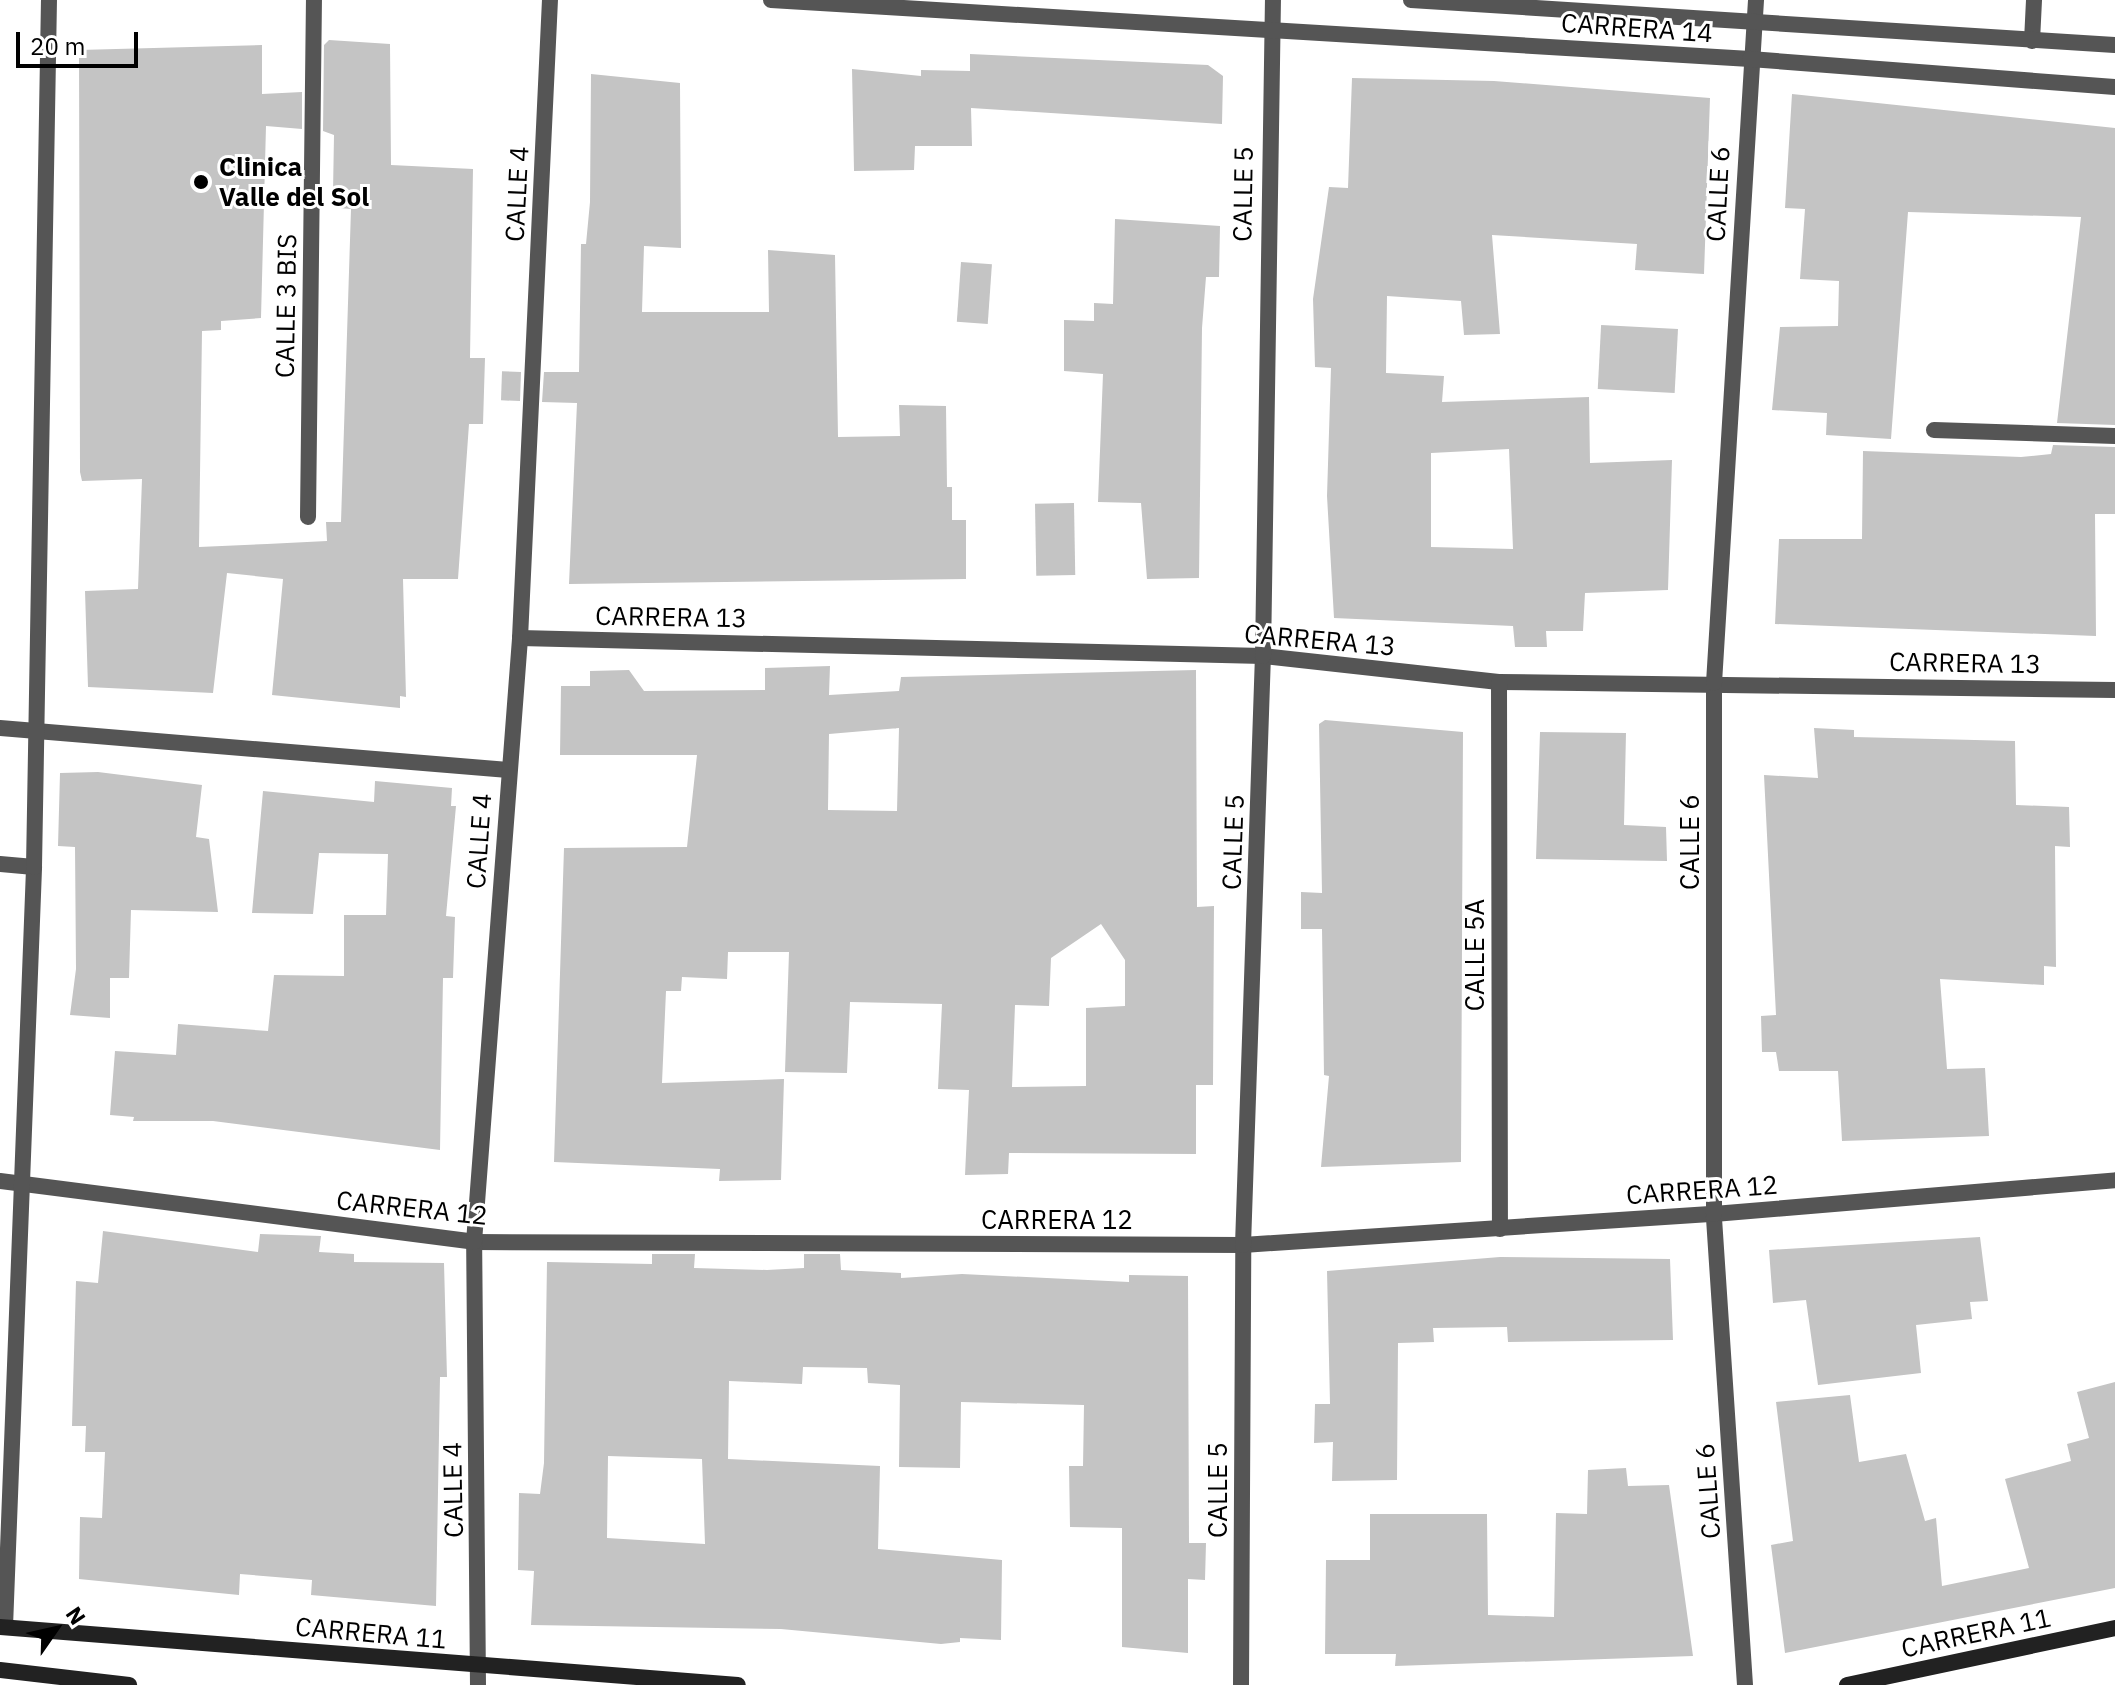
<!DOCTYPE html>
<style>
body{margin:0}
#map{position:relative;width:2115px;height:1685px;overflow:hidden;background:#fff;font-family:"IBM Plex Sans",sans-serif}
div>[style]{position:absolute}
.building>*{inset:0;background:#c4c4c4;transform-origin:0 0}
.minor>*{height:16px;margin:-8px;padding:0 8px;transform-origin:8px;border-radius:8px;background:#555}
.tertiary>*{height:16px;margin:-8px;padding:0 8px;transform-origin:8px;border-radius:8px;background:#555}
.secondary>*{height:16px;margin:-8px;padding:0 8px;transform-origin:8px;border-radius:8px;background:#222}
.dots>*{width:22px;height:22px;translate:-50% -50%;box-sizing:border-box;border:4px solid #fff;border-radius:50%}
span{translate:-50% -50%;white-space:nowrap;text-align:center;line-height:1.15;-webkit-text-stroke:6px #fff;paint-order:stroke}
.street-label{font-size:26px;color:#000}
.poi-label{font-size:26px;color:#000;font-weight:700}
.left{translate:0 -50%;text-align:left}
.north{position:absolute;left:16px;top:1589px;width:80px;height:80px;-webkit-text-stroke:6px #fff;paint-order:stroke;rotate:56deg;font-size:22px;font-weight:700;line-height:32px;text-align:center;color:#000}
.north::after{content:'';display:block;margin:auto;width:28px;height:36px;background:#000;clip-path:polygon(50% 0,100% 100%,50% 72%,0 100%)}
.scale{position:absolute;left:16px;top:32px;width:122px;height:36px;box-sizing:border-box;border:4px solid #000;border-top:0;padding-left:10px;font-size:24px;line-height:28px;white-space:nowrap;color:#000;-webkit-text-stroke:6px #fff;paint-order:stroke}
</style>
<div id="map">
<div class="building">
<div style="clip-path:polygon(329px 40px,390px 44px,391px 165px,473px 169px,470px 358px,485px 358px,483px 424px,469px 424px,458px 579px,403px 579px,406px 697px,400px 696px,400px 708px,272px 695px,283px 579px,227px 573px,213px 693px,88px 687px,85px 591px,138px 589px,142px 479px,82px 481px,80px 472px,79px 50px,262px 45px,262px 94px,302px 92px,302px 129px,266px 126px,261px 318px,221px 321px,221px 330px,202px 331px,199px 547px,267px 544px,327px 541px,326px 522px,341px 522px,351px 209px,339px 208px,333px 192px,334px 135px,323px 131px,324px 45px)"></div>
<div style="clip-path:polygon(970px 54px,1208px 65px,1223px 76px,1222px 124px,971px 108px,972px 146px,915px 146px,914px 170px,854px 171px,852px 69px,921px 76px,921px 70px,970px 71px)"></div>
<div style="clip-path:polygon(591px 74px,680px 83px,681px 248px,644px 246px,642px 312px,769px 312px,768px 250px,835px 255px,838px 437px,900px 436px,899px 405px,946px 406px,947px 487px,952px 487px,952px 520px,966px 520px,966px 579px,569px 584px,577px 403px,542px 402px,544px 372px,579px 372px,581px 244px,586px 244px,590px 202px)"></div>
<div style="clip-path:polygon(evenodd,1352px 78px,1494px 81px,1710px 98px,1704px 274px,1635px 270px,1637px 244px,1492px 235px,1500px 334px,1464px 335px,1461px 301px,1387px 296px,1386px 373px,1444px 376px,1442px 402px,1589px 397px,1590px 463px,1672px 460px,1668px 590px,1585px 593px,1583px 631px,1546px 631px,1547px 647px,1515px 647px,1513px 626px,1334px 618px,1327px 496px,1331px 368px,1315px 367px,1313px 299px,1329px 187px,1348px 188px,1352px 78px,1509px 449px,1513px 549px,1431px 547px,1431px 453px,1509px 449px)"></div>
<div style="clip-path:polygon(1792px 94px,2115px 128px,2115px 425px,2057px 423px,2081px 217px,1908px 212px,1891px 439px,1826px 435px,1827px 413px,1772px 410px,1780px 327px,1838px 326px,1839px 281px,1800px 279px,1805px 209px,1785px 208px)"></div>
<div style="clip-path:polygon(1115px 219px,1220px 226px,1219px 277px,1206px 277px,1202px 328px,1199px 578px,1147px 579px,1141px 503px,1098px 502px,1103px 374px,1064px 371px,1064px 320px,1094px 321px,1094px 303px,1113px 304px)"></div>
<div style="left:961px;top:262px;width:31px;height:60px;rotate:4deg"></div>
<div style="left:1678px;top:329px;width:64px;height:77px;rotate:93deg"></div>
<div style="left:521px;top:372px;width:29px;height:19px;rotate:92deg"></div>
<div style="clip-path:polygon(2053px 445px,2115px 447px,2115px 514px,2095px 514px,2096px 636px,1775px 624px,1779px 539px,1862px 539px,1863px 451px,2021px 457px,2051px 454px)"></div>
<div style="left:1074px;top:503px;width:72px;height:39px;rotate:89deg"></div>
<div style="clip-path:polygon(evenodd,830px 666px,829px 695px,899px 691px,901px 677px,1196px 670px,1197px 907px,1214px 906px,1213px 1085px,1196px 1085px,1196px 1154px,1009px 1153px,1008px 1174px,965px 1175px,969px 1090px,938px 1089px,942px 1004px,850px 1002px,847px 1073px,785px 1072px,789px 952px,728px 952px,727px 979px,682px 977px,681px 991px,666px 991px,662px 1083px,784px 1079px,781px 1180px,719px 1181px,720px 1169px,554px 1162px,564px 848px,687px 847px,697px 755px,560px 755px,561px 686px,590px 686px,590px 671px,629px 670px,644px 691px,765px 690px,765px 668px,830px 666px,899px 728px,897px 811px,828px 810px,829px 734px,899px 728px,830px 666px,1101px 924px,1125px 960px,1125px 1006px,1086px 1008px,1086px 1086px,1012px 1087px,1015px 1005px,1049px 1006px,1051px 958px,1101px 924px)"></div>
<div style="clip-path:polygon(1325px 720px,1463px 732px,1461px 1162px,1321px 1167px,1329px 1076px,1324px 1075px,1322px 929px,1301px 929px,1301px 892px,1322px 893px,1319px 724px)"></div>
<div style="clip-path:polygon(1814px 728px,1854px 730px,1854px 737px,2015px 741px,2016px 805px,2069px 807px,2070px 847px,2055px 846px,2056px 967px,2044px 966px,2044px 985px,1940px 979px,1947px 1069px,1985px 1068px,1989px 1136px,1842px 1141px,1838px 1071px,1779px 1071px,1776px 1052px,1762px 1052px,1761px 1016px,1776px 1015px,1764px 775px,1818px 778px)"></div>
<div style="clip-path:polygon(1540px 732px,1626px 733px,1624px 825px,1666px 827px,1667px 861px,1536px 859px)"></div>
<div style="clip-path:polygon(98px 772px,202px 785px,196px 837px,209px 839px,218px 912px,131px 910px,129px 978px,110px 978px,110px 1018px,70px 1015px,76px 969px,75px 847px,58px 846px,60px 773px)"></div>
<div style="clip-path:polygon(375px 781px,452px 788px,451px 806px,456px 806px,446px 916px,455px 917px,453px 978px,443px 978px,440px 1150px,213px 1121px,133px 1121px,134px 1117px,110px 1115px,115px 1051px,176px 1055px,178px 1024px,268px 1031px,274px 975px,344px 976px,344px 915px,386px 915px,388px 854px,319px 853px,313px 914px,252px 913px,263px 791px,374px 802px)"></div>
<div style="clip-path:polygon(103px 1231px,258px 1252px,260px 1234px,321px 1236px,319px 1252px,354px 1254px,354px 1262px,444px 1263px,447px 1377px,440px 1377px,436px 1606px,311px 1595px,312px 1580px,240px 1574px,239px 1595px,79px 1579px,80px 1517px,102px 1518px,105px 1452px,85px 1452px,86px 1426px,72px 1426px,76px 1281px,98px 1283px)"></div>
<div style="clip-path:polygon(1980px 1237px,1988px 1301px,1970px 1302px,1972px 1319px,1916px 1325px,1921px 1373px,1818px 1385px,1806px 1300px,1773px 1303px,1769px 1250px)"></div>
<div style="clip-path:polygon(evenodd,652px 1254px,695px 1254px,694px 1268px,767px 1270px,804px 1268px,804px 1254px,840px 1254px,841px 1270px,901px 1273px,901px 1278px,962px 1274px,1129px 1282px,1129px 1275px,1188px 1276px,1189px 1543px,1206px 1543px,1205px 1580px,1188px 1579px,1188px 1653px,1122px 1647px,1122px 1528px,1070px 1527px,1069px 1466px,1083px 1466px,1084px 1405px,961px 1402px,960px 1468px,899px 1467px,900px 1385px,868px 1383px,867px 1368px,803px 1367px,802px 1384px,729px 1381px,728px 1459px,880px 1466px,878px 1549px,1002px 1560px,1001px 1640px,960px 1638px,960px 1642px,941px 1644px,781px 1629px,531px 1625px,534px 1571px,518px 1570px,519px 1493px,540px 1494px,544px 1463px,547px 1262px,652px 1264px,652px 1254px,608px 1456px,702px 1459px,705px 1544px,607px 1538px,608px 1456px)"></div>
<div style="clip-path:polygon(1500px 1257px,1670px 1259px,1673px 1340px,1508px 1342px,1507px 1327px,1433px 1328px,1434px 1342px,1398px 1343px,1397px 1480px,1332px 1481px,1333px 1442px,1314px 1443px,1315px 1404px,1330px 1404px,1327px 1271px)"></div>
<div style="clip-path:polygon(2115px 1382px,2115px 1588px,1785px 1653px,1771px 1545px,1793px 1541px,1776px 1402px,1850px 1395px,1859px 1462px,1906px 1454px,1925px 1521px,1936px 1518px,1942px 1586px,2029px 1568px,2005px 1479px,2071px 1461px,2067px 1444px,2089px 1438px,2077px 1392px)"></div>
<div style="clip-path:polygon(1626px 1468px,1628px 1486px,1669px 1485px,1693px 1656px,1395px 1666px,1396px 1654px,1325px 1654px,1326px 1560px,1370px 1560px,1370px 1514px,1487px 1514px,1488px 1615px,1554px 1617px,1556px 1513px,1587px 1514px,1588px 1470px)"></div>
</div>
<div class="minor">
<div style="left:2032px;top:41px;width:41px;rotate:-87.2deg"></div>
<div style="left:1934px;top:430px;width:181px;rotate:1.9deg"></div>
<div style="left:308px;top:517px;width:517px;rotate:-89.34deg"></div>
<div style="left:520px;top:638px;width:743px;rotate:1.39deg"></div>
<div style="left:1263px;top:656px;width:237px;rotate:6.3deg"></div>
<div style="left:1499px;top:682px;width:616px;rotate:0.74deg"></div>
<div style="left:1499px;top:682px;width:547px;rotate:89.9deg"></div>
<div style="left:0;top:728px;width:510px;rotate:4.73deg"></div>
<div style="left:0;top:864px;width:34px;rotate:5deg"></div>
<div style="left:0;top:1181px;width:478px;rotate:7.3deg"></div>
<div style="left:474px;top:1242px;width:769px;rotate:0.22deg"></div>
<div style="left:1243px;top:1245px;width:472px;rotate:-3.8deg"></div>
<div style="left:1714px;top:1214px;width:402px;rotate:-4.8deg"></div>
<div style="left:5px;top:1627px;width:761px;rotate:-87.81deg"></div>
<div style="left:34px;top:867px;width:867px;rotate:-89.01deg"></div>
<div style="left:478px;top:1685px;width:443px;rotate:-90.5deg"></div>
<div style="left:474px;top:1242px;width:606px;rotate:-85.64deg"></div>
<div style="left:520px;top:638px;width:639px;rotate:-87.31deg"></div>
<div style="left:1241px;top:1685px;width:440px;rotate:-89.7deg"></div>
<div style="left:1243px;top:1245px;width:589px;rotate:-88.06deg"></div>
<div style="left:1263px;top:656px;width:656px;rotate:-89.13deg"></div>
<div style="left:1745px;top:1685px;width:472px;rotate:-93.8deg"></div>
<div style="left:1714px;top:1214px;width:531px;rotate:-90deg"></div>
<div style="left:1714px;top:683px;width:684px;rotate:-86.48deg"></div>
</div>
<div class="tertiary">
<div style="left:771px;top:0;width:981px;rotate:3.45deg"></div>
<div style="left:1750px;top:59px;width:366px;rotate:4.4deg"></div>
<div style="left:1411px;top:0;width:705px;rotate:3.66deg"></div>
</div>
<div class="secondary">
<div style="left:0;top:1627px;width:740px;rotate:4.49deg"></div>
<div style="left:0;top:1670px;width:130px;rotate:6.6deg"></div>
<div style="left:1847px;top:1685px;width:274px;rotate:-12deg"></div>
</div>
<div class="dots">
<div style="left:201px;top:182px;background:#000"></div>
</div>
<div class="street-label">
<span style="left:1637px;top:28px;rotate:4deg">CARRERA 14</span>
<span style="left:517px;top:194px;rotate:-87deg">CALLE 4</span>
<span style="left:1243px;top:194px;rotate:-89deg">CALLE 5</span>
<span style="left:1718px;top:194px;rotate:-87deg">CALLE 6</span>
<span style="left:286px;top:306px;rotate:-89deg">CALLE 3 BIS</span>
<span style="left:671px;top:617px;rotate:1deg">CARRERA 13</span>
<span style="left:1320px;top:640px;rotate:5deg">CARRERA 13</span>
<span style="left:1965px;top:663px;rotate:1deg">CARRERA 13</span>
<span style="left:479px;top:841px;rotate:-86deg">CALLE 4</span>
<span style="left:1233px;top:842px;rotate:-88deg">CALLE 5</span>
<span style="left:1690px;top:842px;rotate:-90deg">CALLE 6</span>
<span style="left:1475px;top:955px;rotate:-90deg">CALLE 5A</span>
<span style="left:1702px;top:1190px;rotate:-4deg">CARRERA 12</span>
<span style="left:412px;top:1208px;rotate:6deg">CARRERA 12</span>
<span style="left:1057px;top:1220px">CARRERA 12</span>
<span style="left:453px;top:1490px;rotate:-91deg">CALLE 4</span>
<span style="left:1218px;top:1490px;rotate:-90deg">CALLE 5</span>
<span style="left:1708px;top:1491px;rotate:-94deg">CALLE 6</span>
<span style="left:371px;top:1633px;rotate:5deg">CARRERA 11</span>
<span style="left:1976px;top:1633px;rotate:-12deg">CARRERA 11</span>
</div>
<div class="poi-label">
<span class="left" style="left:219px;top:182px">Clinica<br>Valle del Sol</span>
</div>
<div class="north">N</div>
<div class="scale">20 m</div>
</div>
